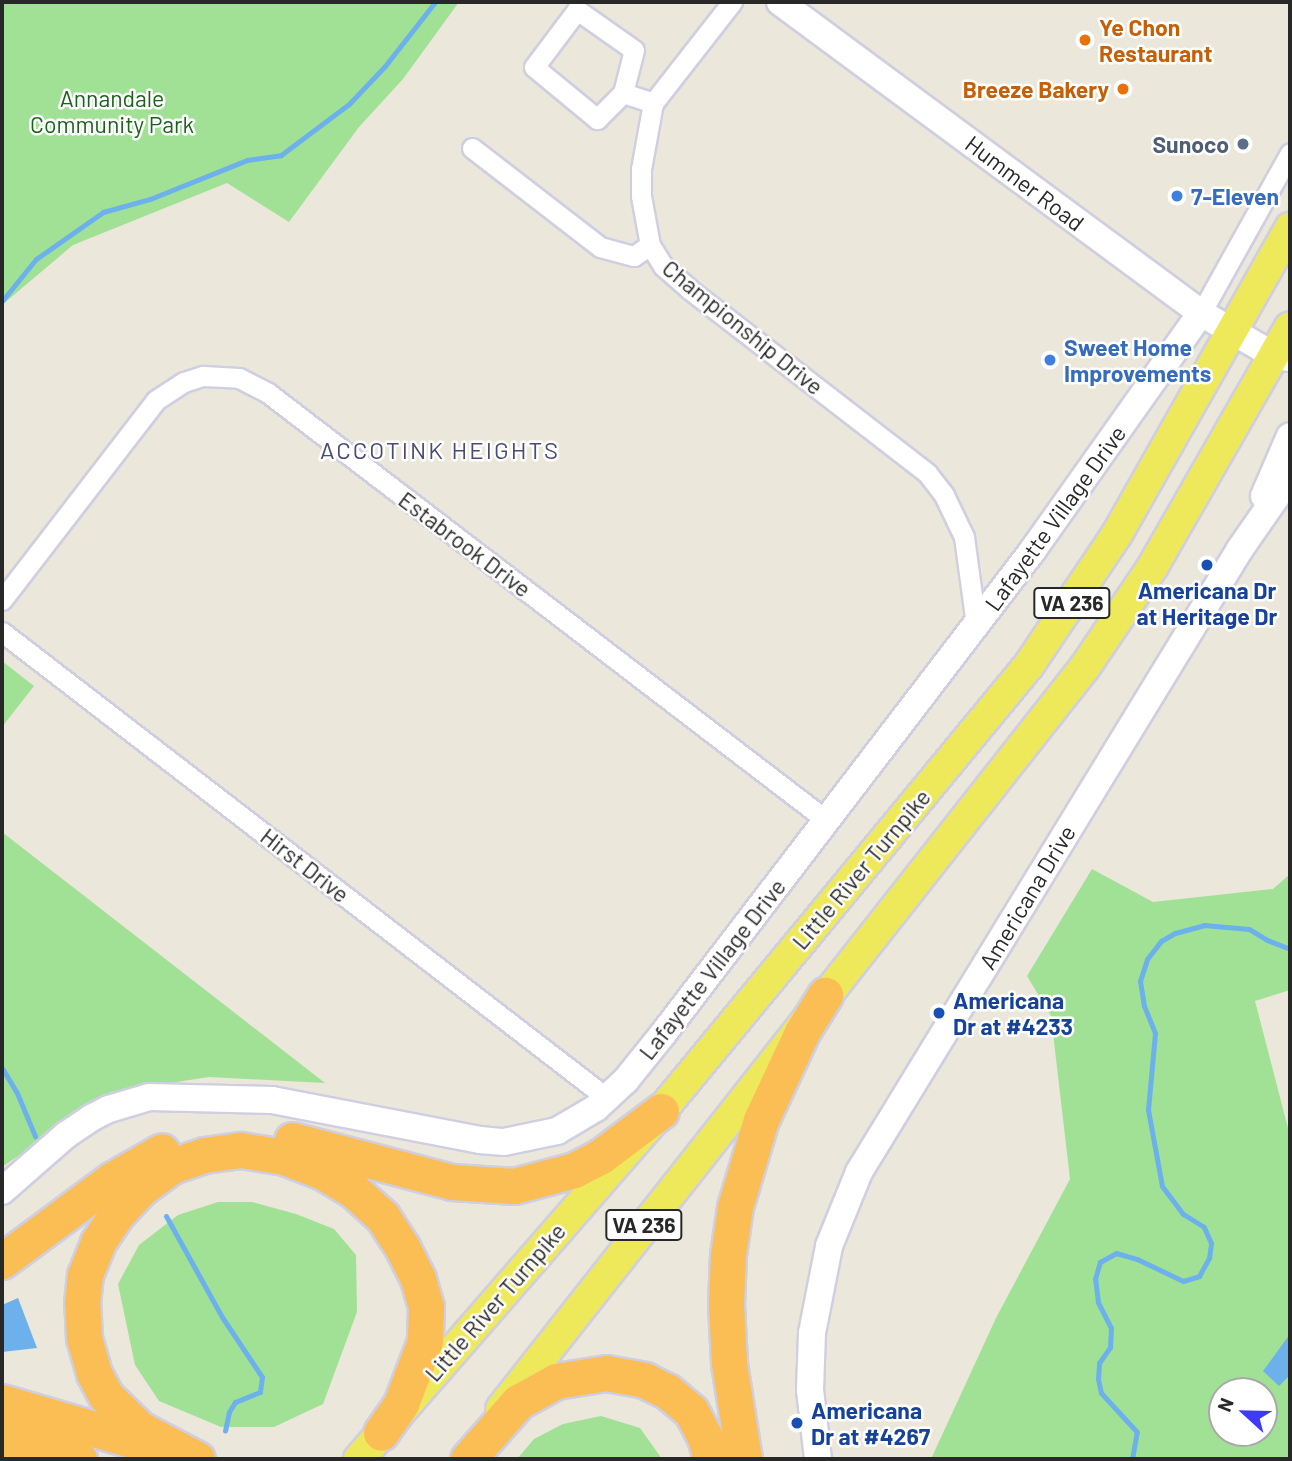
<!DOCTYPE html>
<style>
body{margin:0}
#map{position:relative;width:1292px;height:1461px;overflow:hidden;background:#ebe7da;font-family:Barlow,sans-serif}
div>[style]{position:absolute}
.green>*{inset:0;background:#a1e196}
.water>*{inset:0;background:#6db1ec}
.stream>*{height:5px;margin:-2.5px;padding:0 2.5px;transform-origin:2.5px;border-radius:2.5px;background:#6db1ec}
.roads{filter:drop-shadow(2px 0 #cfcfe1) drop-shadow(-2px 0 #cfcfe1) drop-shadow(0 2px #cfcfe1) drop-shadow(0 -2px #cfcfe1)}
.street>*{height:19px;margin:-9.5px;padding:0 9.5px;transform-origin:9.5px;border-radius:9.5px;background:#fff}
.secondary>*{height:26px;margin:-13px;padding:0 13px;transform-origin:13px;border-radius:13px;background:#fff}
.primary>*{height:30px;margin:-15px;padding:0 15px;transform-origin:15px;border-radius:15px;background:#eee95b}
.highway>*{height:35px;margin:-17.5px;padding:0 17.5px;transform-origin:17.5px;border-radius:17.5px;background:#fbbe54}
.dots>*{width:19px;height:19px;translate:-50% -50%;box-sizing:border-box;border:4px solid #fff;border-radius:50%}
span{translate:-50% -50%;white-space:nowrap;text-align:center;line-height:1.15;-webkit-text-stroke:5px #fff;paint-order:stroke}
.shield-label span{padding:2px 5px;background:#fff;border:2px solid;border-radius:5px;-webkit-text-stroke-width:0}
.shield-label{font-size:21px;color:#282828;font-weight:700}
.food-label{font-size:23px;color:#c56008;font-weight:700}
.left{translate:0 -50%;text-align:left}
.right{translate:-100% -50%;text-align:right}
.park-label{font-size:23px;color:#1b631a}
.service-label{font-size:23px;color:#4e5e75;font-weight:700}
.street-label{font-size:23px;color:#282828}
.shop-label{font-size:23px;color:#366cbe;font-weight:700}
.transit-label{font-size:23px;color:#164399;font-weight:700}
.neighbourhood-label{font-size:24px;color:#4a4a78;letter-spacing:2px}
.frame{position:absolute;inset:0;border:4px solid #282828;pointer-events:none}
.north{position:absolute;left:1208px;top:1377px;width:70px;height:70px;box-sizing:border-box;background:#fff;border:2px solid #a9a9a9;border-radius:50%;rotate:292deg;font-size:19px;font-weight:700;line-height:28px;text-align:center;color:#282828}
.north::after{content:'';display:block;margin:auto;width:24px;height:32px;background:#3d3bf7;clip-path:polygon(50% 0,100% 100%,50% 72%,0 100%)}
</style>
<div id="map">
<div class="green">
<div style="clip-path:polygon(2px 2px,459px 2px,403px 79px,359px 127px,289px 222px,227px 183px,73px 245px,2px 305px)"></div>
<div style="clip-path:polygon(2px 661px,34px 686px,2px 727px)"></div>
<div style="clip-path:polygon(2px 832px,325px 1083px,209px 1077px,111px 1092px,2px 1167px)"></div>
<div style="clip-path:polygon(evenodd,1092px 869px,1153px 902px,1273px 889px,1290px 874px,1290px 990px,1255px 1001px,1290px 1136px,1290px 1459px,931px 1459px,996px 1318px,1070px 1179px,1051px 1016px,1027px 976px,1092px 869px,1222px 1391px,1264px 1391px,1264px 1433px,1222px 1433px,1222px 1391px)"></div>
<div style="clip-path:polygon(218px 1202px,252px 1202px,296px 1214px,334px 1229px,356px 1255px,357px 1312px,323px 1404px,274px 1427px,221px 1427px,159px 1401px,135px 1365px,118px 1284px,139px 1245px,178px 1215px)"></div>
<div style="clip-path:polygon(601px 1416px,640px 1428px,662px 1459px,517px 1459px,534px 1439px,563px 1424px)"></div>
</div>
<div class="water">
<div style="clip-path:polygon(18px 1298px,37px 1348px,2px 1352px,2px 1305px)"></div>
<div style="clip-path:polygon(1290px 1334px,1290px 1375px,1279px 1386px,1263px 1371px)"></div>
</div>
<div class="stream">
<div style="left:2px;top:301px;width:54px;rotate:-51deg"></div>
<div style="left:36px;top:259px;width:82px;rotate:-35deg"></div>
<div style="left:103px;top:212px;width:49px;rotate:-15.5deg"></div>
<div style="left:150px;top:199px;width:105px;rotate:-21.9deg"></div>
<div style="left:247px;top:160px;width:34px;rotate:-8deg"></div>
<div style="left:281px;top:155px;width:85px;rotate:-36.9deg"></div>
<div style="left:349px;top:104px;width:52px;rotate:-46.5deg"></div>
<div style="left:385px;top:66px;width:81px;rotate:-52deg"></div>
<div style="left:2px;top:1068px;width:29px;rotate:59deg"></div>
<div style="left:17px;top:1093px;width:47px;rotate:67.3deg"></div>
<div style="left:166px;top:1216px;width:115px;rotate:61deg"></div>
<div style="left:222px;top:1317px;width:72px;rotate:56.3deg"></div>
<div style="left:262px;top:1377px;width:15px;rotate:98deg"></div>
<div style="left:260px;top:1392px;width:27px;rotate:158deg"></div>
<div style="left:235px;top:1402px;width:12px;rotate:121deg"></div>
<div style="left:229px;top:1412px;width:19px;rotate:102deg"></div>
<div style="left:1132px;top:1459px;width:27px;rotate:-80deg"></div>
<div style="left:1137px;top:1432px;width:53px;rotate:-132.7deg"></div>
<div style="left:1101px;top:1393px;width:14px;rotate:-102deg"></div>
<div style="left:1098px;top:1379px;width:16px;rotate:-86deg"></div>
<div style="left:1099px;top:1363px;width:19px;rotate:-55deg"></div>
<div style="left:1110px;top:1347px;width:19px;rotate:-87deg"></div>
<div style="left:1111px;top:1328px;width:29px;rotate:-117deg"></div>
<div style="left:1098px;top:1302px;width:23px;rotate:-97deg"></div>
<div style="left:1095px;top:1279px;width:18px;rotate:-74deg"></div>
<div style="left:1100px;top:1262px;width:18px;rotate:-29deg"></div>
<div style="left:1116px;top:1253px;width:22px;rotate:16deg"></div>
<div style="left:1137px;top:1259px;width:51px;rotate:25.6deg"></div>
<div style="left:1183px;top:1281px;width:17px;rotate:-17deg"></div>
<div style="left:1199px;top:1276px;width:21px;rotate:-61deg"></div>
<div style="left:1209px;top:1258px;width:15px;rotate:-82deg"></div>
<div style="left:1211px;top:1243px;width:17px;rotate:-114deg"></div>
<div style="left:1204px;top:1227px;width:25px;rotate:-148deg"></div>
<div style="left:1183px;top:1214px;width:35px;rotate:-127deg"></div>
<div style="left:1162px;top:1186px;width:77px;rotate:-100.4deg"></div>
<div style="left:1148px;top:1110px;width:77px;rotate:-84.8deg"></div>
<div style="left:1155px;top:1033px;width:29px;rotate:-112deg"></div>
<div style="left:1144px;top:1006px;width:25px;rotate:-99deg"></div>
<div style="left:1140px;top:981px;width:23px;rotate:-72deg"></div>
<div style="left:1147px;top:959px;width:23px;rotate:-52deg"></div>
<div style="left:1161px;top:941px;width:16px;rotate:-30deg"></div>
<div style="left:1175px;top:933px;width:30px;rotate:-15deg"></div>
<div style="left:1204px;top:925px;width:45px;rotate:5.1deg"></div>
<div style="left:1249px;top:929px;width:21px;rotate:31deg"></div>
<div style="left:1267px;top:940px;width:25px;rotate:21deg"></div>
</div>
<div class="roads">
<div class="street">
<div style="left:732px;top:2px;width:128px;rotate:128deg"></div>
<div style="left:653px;top:103px;width:67px;rotate:100.3deg"></div>
<div style="left:641px;top:169px;width:27px;rotate:90deg"></div>
<div style="left:641px;top:196px;width:50px;rotate:79.6deg"></div>
<div style="left:650px;top:245px;width:25px;rotate:58deg"></div>
<div style="left:663px;top:266px;width:35px;rotate:41deg"></div>
<div style="left:689px;top:289px;width:301px;rotate:37.7deg"></div>
<div style="left:927px;top:473px;width:28px;rotate:52deg"></div>
<div style="left:944px;top:495px;width:47px;rotate:64.5deg"></div>
<div style="left:964px;top:537px;width:89px;rotate:82.2deg"></div>
<div style="left:623px;top:93px;width:44px;rotate:-75.7deg"></div>
<div style="left:634px;top:50px;width:70px;rotate:-144.9deg"></div>
<div style="left:577px;top:10px;width:71px;rotate:127deg"></div>
<div style="left:534px;top:67px;width:82px;rotate:39.5deg"></div>
<div style="left:597px;top:119px;width:37px;rotate:-45deg"></div>
<div style="left:623px;top:93px;width:32px;rotate:18deg"></div>
<div style="left:472px;top:148px;width:162px;rotate:37.7deg"></div>
<div style="left:600px;top:247px;width:35px;rotate:15deg"></div>
<div style="left:634px;top:256px;width:19px;rotate:-35deg"></div>
<div style="left:1201px;top:313px;width:183px;rotate:-60.9deg"></div>
<div style="left:2px;top:600px;width:252px;rotate:-52.4deg"></div>
<div style="left:156px;top:400px;width:33px;rotate:-33deg"></div>
<div style="left:184px;top:382px;width:20px;rotate:-18deg"></div>
<div style="left:203px;top:376px;width:36px;rotate:3deg"></div>
<div style="left:239px;top:378px;width:33px;rotate:27deg"></div>
<div style="left:268px;top:393px;width:703px;rotate:37.42deg"></div>
<div style="left:2px;top:632px;width:764px;rotate:37.61deg"></div>
</div>
<div class="secondary">
<div style="left:780px;top:2px;width:523px;rotate:36.45deg"></div>
<div style="left:1201px;top:313px;width:86px;rotate:30.2deg"></div>
<div style="left:1275px;top:356px;width:15px;rotate:8deg"></div>
<div style="left:1264px;top:496px;width:65px;rotate:-66.6deg"></div>
<div style="left:2px;top:1191px;width:85px;rotate:-41.2deg"></div>
<div style="left:66px;top:1135px;width:30px;rotate:-34deg"></div>
<div style="left:91px;top:1118px;width:20px;rotate:-27deg"></div>
<div style="left:109px;top:1109px;width:42px;rotate:-16.7deg"></div>
<div style="left:149px;top:1097px;width:123px;rotate:1.4deg"></div>
<div style="left:272px;top:1100px;width:212px;rotate:10.9deg"></div>
<div style="left:480px;top:1140px;width:24px;rotate:5deg"></div>
<div style="left:504px;top:1142px;width:54px;rotate:-11.7deg"></div>
<div style="left:557px;top:1131px;width:45px;rotate:-30.5deg"></div>
<div style="left:596px;top:1108px;width:41px;rotate:-43deg"></div>
<div style="left:626px;top:1080px;width:59px;rotate:-51.2deg"></div>
<div style="left:663px;top:1034px;width:609px;rotate:-52.6deg"></div>
<div style="left:1033px;top:550px;width:291px;rotate:-54.7deg"></div>
<div style="left:818px;top:1459px;width:69px;rotate:-96.6deg"></div>
<div style="left:810px;top:1390px;width:57px;rotate:-88deg"></div>
<div style="left:812px;top:1333px;width:89px;rotate:-78.9deg"></div>
<div style="left:829px;top:1246px;width:80px;rotate:-67.9deg"></div>
<div style="left:859px;top:1172px;width:730px;rotate:-58.55deg"></div>
<div style="left:1240px;top:549px;width:88px;rotate:-55.2deg"></div>
</div>
<div class="primary">
<div style="left:501px;top:1409px;width:944px;rotate:-51.8deg"></div>
<div style="left:1085px;top:667px;width:122px;rotate:-56deg"></div>
<div style="left:1153px;top:566px;width:275px;rotate:-60.2deg"></div>
<div style="left:359px;top:1459px;width:461px;rotate:-49deg"></div>
<div style="left:661px;top:1111px;width:578px;rotate:-50.47deg"></div>
<div style="left:1029px;top:665px;width:158px;rotate:-56.1deg"></div>
<div style="left:1117px;top:534px;width:352px;rotate:-60.5deg"></div>
</div>
<div class="highway">
<div style="left:292px;top:1140px;width:165px;rotate:14.7deg"></div>
<div style="left:452px;top:1182px;width:62px;rotate:3.7deg"></div>
<div style="left:514px;top:1186px;width:62px;rotate:-14.9deg"></div>
<div style="left:574px;top:1170px;width:30px;rotate:-27deg"></div>
<div style="left:601px;top:1156px;width:75px;rotate:-36.9deg"></div>
<div style="left:2px;top:1261px;width:138px;rotate:-36.5deg"></div>
<div style="left:113px;top:1179px;width:56px;rotate:-29.7deg"></div>
<div style="left:2px;top:1402px;width:150px;rotate:16.3deg"></div>
<div style="left:2px;top:1438px;width:80px;rotate:15.3deg"></div>
<div style="left:197px;top:1459px;width:64px;rotate:-152.2deg"></div>
<div style="left:140px;top:1429px;width:47px;rotate:-135.9deg"></div>
<div style="left:106px;top:1396px;width:26px;rotate:-118deg"></div>
<div style="left:94px;top:1373px;width:37px;rotate:-106deg"></div>
<div style="left:84px;top:1337px;width:34px;rotate:-93deg"></div>
<div style="left:82px;top:1303px;width:28px;rotate:-84deg"></div>
<div style="left:85px;top:1275px;width:35px;rotate:-68deg"></div>
<div style="left:98px;top:1242px;width:34px;rotate:-56deg"></div>
<div style="left:117px;top:1214px;width:34px;rotate:-47deg"></div>
<div style="left:140px;top:1189px;width:39px;rotate:-36deg"></div>
<div style="left:172px;top:1166px;width:34px;rotate:-19deg"></div>
<div style="left:204px;top:1155px;width:37px;rotate:-8deg"></div>
<div style="left:241px;top:1150px;width:44px;rotate:9.2deg"></div>
<div style="left:284px;top:1157px;width:40px;rotate:21deg"></div>
<div style="left:321px;top:1171px;width:39px;rotate:31deg"></div>
<div style="left:354px;top:1191px;width:38px;rotate:42deg"></div>
<div style="left:382px;top:1216px;width:37px;rotate:57deg"></div>
<div style="left:402px;top:1247px;width:36px;rotate:63deg"></div>
<div style="left:418px;top:1279px;width:29px;rotate:74deg"></div>
<div style="left:426px;top:1307px;width:34px;rotate:92deg"></div>
<div style="left:425px;top:1341px;width:67px;rotate:110.9deg"></div>
<div style="left:401px;top:1404px;width:35px;rotate:125deg"></div>
<div style="left:468px;top:1459px;width:76px;rotate:-48.7deg"></div>
<div style="left:518px;top:1402px;width:43px;rotate:-28.9deg"></div>
<div style="left:556px;top:1381px;width:51px;rotate:-9.1deg"></div>
<div style="left:606px;top:1373px;width:39px;rotate:10deg"></div>
<div style="left:644px;top:1380px;width:25px;rotate:26deg"></div>
<div style="left:667px;top:1391px;width:31px;rotate:40deg"></div>
<div style="left:691px;top:1411px;width:30px;rotate:62deg"></div>
<div style="left:705px;top:1437px;width:23px;rotate:75deg"></div>
<div style="left:744px;top:1459px;width:97px;rotate:-98.9deg"></div>
<div style="left:729px;top:1363px;width:59px;rotate:-92.9deg"></div>
<div style="left:726px;top:1304px;width:49px;rotate:-87.7deg"></div>
<div style="left:728px;top:1255px;width:49px;rotate:-81.7deg"></div>
<div style="left:735px;top:1207px;width:91px;rotate:-73.4deg"></div>
<div style="left:761px;top:1120px;width:97px;rotate:-65deg"></div>
<div style="left:802px;top:1032px;width:44px;rotate:-58.1deg"></div>
</div>
</div>
<div class="dots">
<div style="left:1085px;top:40px;background:#e8710a"></div>
<div style="left:1123px;top:89px;background:#e8710a"></div>
<div style="left:1243px;top:144px;background:#5c6f8a"></div>
<div style="left:1177px;top:196px;background:#3f7fe0"></div>
<div style="left:1050px;top:360px;background:#3f7fe0"></div>
<div style="left:1207px;top:565px;background:#1a4fb4"></div>
<div style="left:939px;top:1013px;background:#1a4fb4"></div>
<div style="left:797px;top:1423px;background:#1a4fb4"></div>
</div>
<div class="shield-label">
<span style="left:1072px;top:603px">VA 236</span>
<span style="left:644px;top:1225px">VA 236</span>
</div>
<div class="food-label">
<span class="left" style="left:1099px;top:40px">Ye Chon<br>Restaurant</span>
<span class="right" style="left:1109px;top:89px">Breeze Bakery</span>
</div>
<div class="park-label">
<span style="left:112px;top:111px">Annandale<br>Community Park</span>
</div>
<div class="service-label">
<span class="right" style="left:1229px;top:144px">Sunoco</span>
</div>
<div class="street-label">
<span style="left:1025px;top:183px;rotate:37deg">Hummer Road</span>
<span style="left:743px;top:327px;rotate:39deg">Championship Drive</span>
<span style="left:1055px;top:518px;rotate:-54deg">Lafayette Village Drive</span>
<span style="left:465px;top:544px;rotate:37deg">Estabrook Drive</span>
<span style="left:305px;top:865px;rotate:38deg">Hirst Drive</span>
<span style="left:861px;top:869px;rotate:-50deg">Little River Turnpike</span>
<span style="left:1027px;top:897px;rotate:-59deg">Americana Drive</span>
<span style="left:712px;top:969px;rotate:-52deg">Lafayette Village Drive</span>
<span style="left:495px;top:1302px;rotate:-49deg">Little River Turnpike</span>
</div>
<div class="shop-label">
<span class="left" style="left:1191px;top:196px">7-Eleven</span>
<span class="left" style="left:1064px;top:360px">Sweet Home<br>Improvements</span>
</div>
<div class="transit-label">
<span style="left:1207px;top:603px">Americana Dr<br>at Heritage Dr</span>
<span class="left" style="left:953px;top:1013px">Americana<br>Dr at #4233</span>
<span class="left" style="left:811px;top:1423px">Americana<br>Dr at #4267</span>
</div>
<div class="neighbourhood-label">
<span style="left:440px;top:450px">ACCOTINK HEIGHTS</span>
</div>
<div class="frame"></div>
<div class="north">N</div>
</div>
